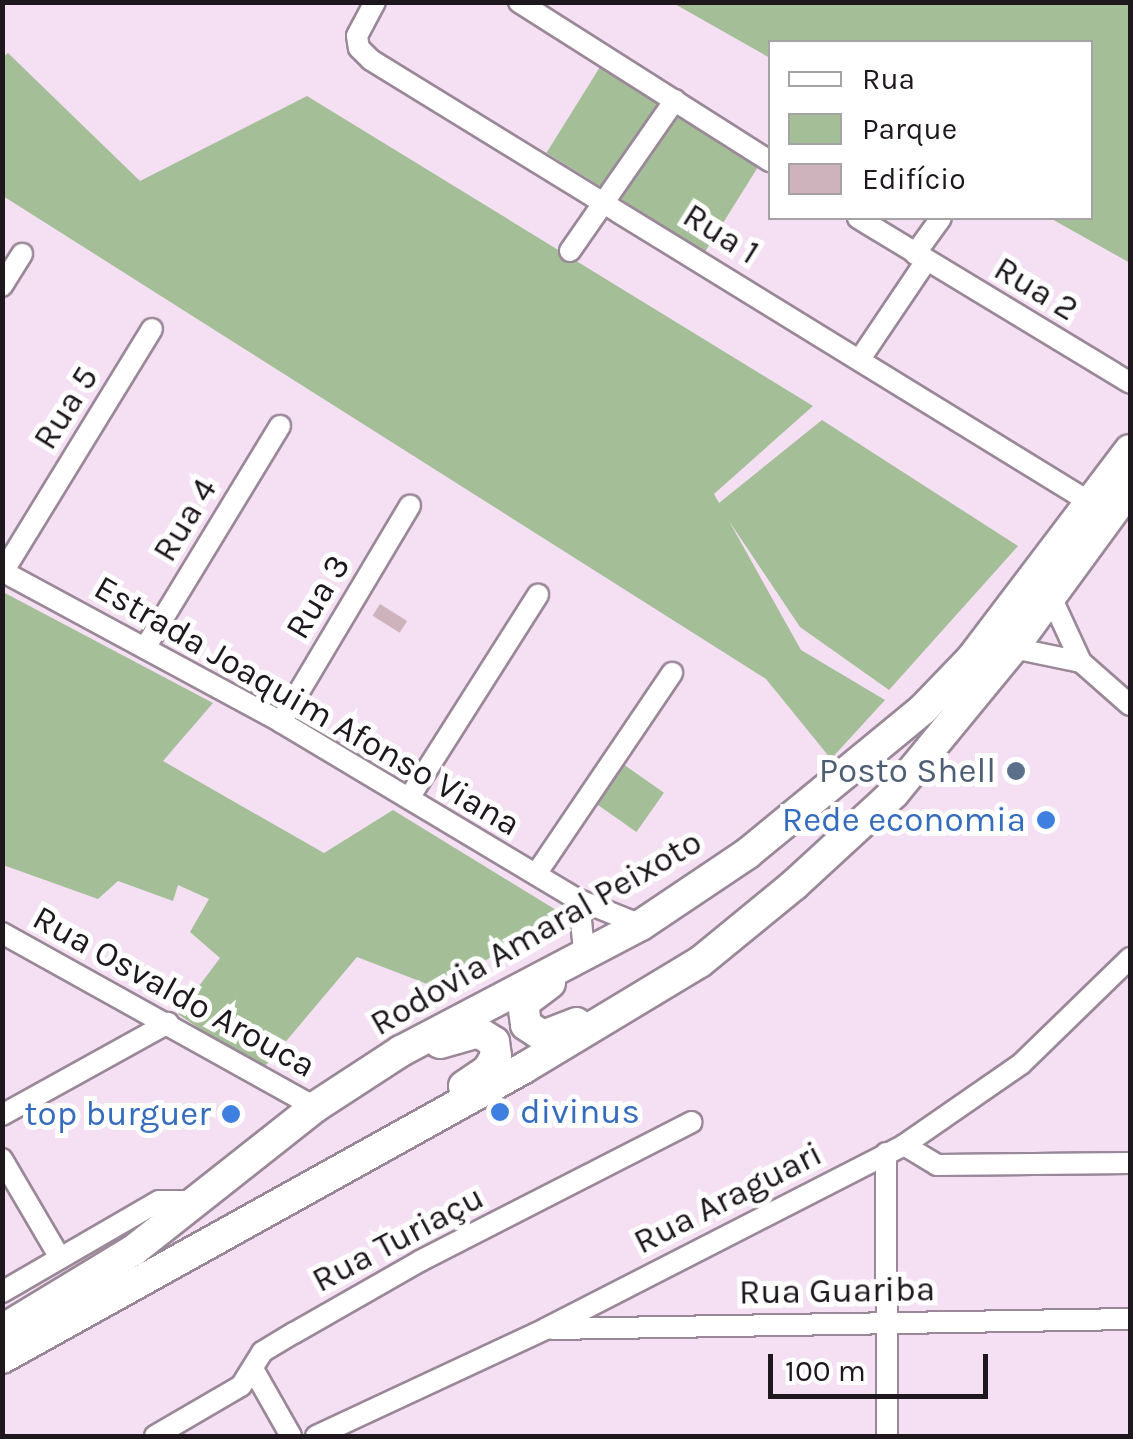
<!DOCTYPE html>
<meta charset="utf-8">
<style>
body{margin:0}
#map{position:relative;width:1133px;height:1439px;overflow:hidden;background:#f5e0f3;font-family:Karla,sans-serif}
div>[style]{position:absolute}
.green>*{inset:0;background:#a4be98;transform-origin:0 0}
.building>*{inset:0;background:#ceb3bd;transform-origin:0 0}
.roads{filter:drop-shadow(2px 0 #9a8898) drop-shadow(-2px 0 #9a8898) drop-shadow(0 2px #9a8898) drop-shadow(0 -2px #9a8898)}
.minor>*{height:20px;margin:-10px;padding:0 10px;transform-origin:10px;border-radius:10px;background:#fff}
.highway>*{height:30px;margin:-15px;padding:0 15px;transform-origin:15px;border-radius:15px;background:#fff}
.dots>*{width:28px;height:28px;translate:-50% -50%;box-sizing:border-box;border:5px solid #fff;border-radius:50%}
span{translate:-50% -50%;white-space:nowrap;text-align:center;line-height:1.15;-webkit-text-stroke:10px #fff;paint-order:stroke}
.street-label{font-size:35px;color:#1e171d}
.service-label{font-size:35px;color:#4e5e75}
.right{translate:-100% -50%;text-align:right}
.shop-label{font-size:35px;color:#366cbe}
.left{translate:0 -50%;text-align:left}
.frame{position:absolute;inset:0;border:5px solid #1e171d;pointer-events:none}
.legend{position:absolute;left:768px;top:40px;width:325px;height:180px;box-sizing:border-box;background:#fff;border:2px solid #a5a2a5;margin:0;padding:12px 18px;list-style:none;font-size:30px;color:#1e171d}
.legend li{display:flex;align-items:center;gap:20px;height:50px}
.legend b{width:50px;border:2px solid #a5a2a5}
.scale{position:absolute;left:768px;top:1354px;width:220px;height:45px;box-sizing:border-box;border:5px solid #1e171d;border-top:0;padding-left:12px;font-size:30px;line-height:35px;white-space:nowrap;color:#1e171d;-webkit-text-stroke:8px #fff;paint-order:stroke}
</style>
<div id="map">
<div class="green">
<div style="clip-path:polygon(673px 3px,1130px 3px,1130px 263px,1050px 218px,1090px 218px,1090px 42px,770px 42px,770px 58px)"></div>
<div style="clip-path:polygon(8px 53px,140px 181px,307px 96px,813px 406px,714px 494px,719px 503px,822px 420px,1018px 546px,889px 690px,800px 627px,729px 521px,801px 650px,885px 700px,831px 759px,766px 679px,3px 196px,2px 58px)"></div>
<div style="left:600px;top:67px;width:187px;height:101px;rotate:32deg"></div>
<div style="clip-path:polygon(3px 592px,213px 703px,163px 761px,324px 853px,393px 810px,561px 913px,440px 989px,357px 957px,261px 1071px,178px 1014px,220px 958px,190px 932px,209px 899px,178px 885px,173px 901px,118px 881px,98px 899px,3px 865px)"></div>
<div style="left:623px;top:764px;width:50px;height:48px;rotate:35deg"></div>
</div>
<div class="building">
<div style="left:380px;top:604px;width:32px;height:14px;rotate:32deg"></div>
</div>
<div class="roads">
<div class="minor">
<div style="left:375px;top:2px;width:38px;rotate:118deg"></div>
<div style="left:357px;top:36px;width:12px;rotate:81deg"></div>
<div style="left:359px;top:48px;width:17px;rotate:45deg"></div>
<div style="left:371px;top:60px;width:845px;rotate:31.6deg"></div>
<div style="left:519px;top:2px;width:297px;rotate:32.4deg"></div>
<div style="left:858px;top:218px;width:318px;rotate:31.2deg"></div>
<div style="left:570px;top:251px;width:184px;rotate:-55.2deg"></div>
<div style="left:915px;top:254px;width:44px;rotate:-54.2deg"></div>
<div style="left:2px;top:286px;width:38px;rotate:-58deg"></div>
<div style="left:860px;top:359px;width:118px;rotate:-56deg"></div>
<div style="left:2px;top:571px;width:317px;rotate:28.4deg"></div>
<div style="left:281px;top:722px;width:347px;rotate:30.9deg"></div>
<div style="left:579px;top:900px;width:67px;rotate:22deg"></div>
<div style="left:3px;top:572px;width:285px;rotate:-58.5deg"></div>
<div style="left:1051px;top:597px;width:72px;rotate:65.2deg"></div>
<div style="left:1081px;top:662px;width:65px;rotate:41.3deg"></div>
<div style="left:145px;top:648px;width:260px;rotate:-58.7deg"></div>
<div style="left:1013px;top:648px;width:69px;rotate:11.6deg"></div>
<div style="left:281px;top:722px;width:252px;rotate:-59.2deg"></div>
<div style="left:409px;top:798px;width:241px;rotate:-57.6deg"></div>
<div style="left:536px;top:874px;width:243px;rotate:-55.9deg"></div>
<div style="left:579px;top:900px;width:51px;rotate:84.4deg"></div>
<div style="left:2px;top:933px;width:358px;rotate:29.1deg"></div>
<div style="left:2px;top:1115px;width:190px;rotate:-29deg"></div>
<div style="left:904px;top:1145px;width:39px;rotate:31deg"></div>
<div style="left:937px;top:1165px;width:193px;rotate:-0.6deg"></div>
<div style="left:886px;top:1153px;width:283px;rotate:89.8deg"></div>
<div style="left:2px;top:1159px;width:115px;rotate:59.6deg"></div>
<div style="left:2px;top:1292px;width:181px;rotate:-30.1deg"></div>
<div style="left:159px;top:1201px;width:36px"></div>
<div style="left:552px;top:1329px;width:578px;rotate:-0.99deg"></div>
<div style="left:253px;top:1369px;width:77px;rotate:60.4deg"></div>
<div style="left:155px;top:1436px;width:99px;rotate:-30.2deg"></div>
<div style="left:241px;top:1386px;width:40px;rotate:-58deg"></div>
<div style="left:262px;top:1352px;width:37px;rotate:-31deg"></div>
<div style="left:294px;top:1333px;width:145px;rotate:-29.7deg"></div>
<div style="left:420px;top:1261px;width:305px;rotate:-27.1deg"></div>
<div style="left:316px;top:1436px;width:253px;rotate:-25deg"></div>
<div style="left:545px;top:1329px;width:403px;rotate:-27.1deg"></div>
<div style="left:904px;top:1145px;width:142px;rotate:-34.7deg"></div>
<div style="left:1021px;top:1064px;width:152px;rotate:-44.2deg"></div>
</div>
<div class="highway">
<div style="left:550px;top:983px;width:34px;rotate:143deg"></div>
<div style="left:523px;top:1003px;width:22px;rotate:82deg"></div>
<div style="left:526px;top:1025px;width:20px;rotate:33deg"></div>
<div style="left:543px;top:1036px;width:36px;rotate:-21deg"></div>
<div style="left:440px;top:1043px;width:40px;rotate:-16deg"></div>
<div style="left:478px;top:1032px;width:19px;rotate:32deg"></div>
<div style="left:494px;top:1042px;width:14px;rotate:82deg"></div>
<div style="left:496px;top:1056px;width:16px;rotate:120deg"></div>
<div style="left:488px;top:1070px;width:29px;rotate:146deg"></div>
<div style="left:2px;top:1330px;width:154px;rotate:-31.2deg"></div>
<div style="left:134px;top:1250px;width:231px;rotate:-38.3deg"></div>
<div style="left:315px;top:1107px;width:103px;rotate:-33.1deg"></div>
<div style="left:401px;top:1051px;width:271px;rotate:-27.7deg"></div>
<div style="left:641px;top:925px;width:129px;rotate:-33.9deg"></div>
<div style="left:748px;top:853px;width:227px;rotate:-39.4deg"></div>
<div style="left:923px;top:709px;width:71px;rotate:-46.1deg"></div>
<div style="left:972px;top:658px;width:261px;rotate:-52.8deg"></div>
<div style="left:2px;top:1358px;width:597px;rotate:-29.05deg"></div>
<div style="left:524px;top:1068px;width:205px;rotate:-31.1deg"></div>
<div style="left:700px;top:962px;width:122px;rotate:-39.3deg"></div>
<div style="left:794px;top:885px;width:136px;rotate:-42.6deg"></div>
<div style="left:894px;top:793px;width:188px;rotate:-50.6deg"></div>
<div style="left:1013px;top:648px;width:198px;rotate:-53.8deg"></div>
</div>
</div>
<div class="dots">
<div style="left:1016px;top:771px;background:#5c6f8a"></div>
<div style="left:1046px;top:820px;background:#3f7fe0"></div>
<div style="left:500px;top:1112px;background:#3f7fe0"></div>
<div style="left:231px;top:1114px;background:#3f7fe0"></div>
</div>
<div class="street-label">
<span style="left:721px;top:234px;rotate:32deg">Rua 1</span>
<span style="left:1036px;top:289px;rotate:31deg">Rua 2</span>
<span style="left:66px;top:408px;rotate:-58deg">Rua 5</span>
<span style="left:185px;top:520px;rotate:-59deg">Rua 4</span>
<span style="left:318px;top:597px;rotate:-59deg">Rua 3</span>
<span style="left:307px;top:706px;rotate:30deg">Estrada Joaquim Afonso Viana</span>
<span style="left:536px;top:933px;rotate:-30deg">Rodovia Amaral Peixoto</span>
<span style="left:174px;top:992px;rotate:29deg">Rua Osvaldo Arouca</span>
<span style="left:728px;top:1198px;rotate:-27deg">Rua Araguari</span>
<span style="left:398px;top:1239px;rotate:-28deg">Rua Turiaçu</span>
<span style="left:837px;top:1291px;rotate:-1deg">Rua Guariba</span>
</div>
<div class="service-label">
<span class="right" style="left:996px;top:771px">Posto Shell</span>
</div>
<div class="shop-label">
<span class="right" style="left:1026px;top:820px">Rede economia</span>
<span class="left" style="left:520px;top:1112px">divinus</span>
<span class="right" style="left:211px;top:1114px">top burguer</span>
</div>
<div class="frame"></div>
<ul class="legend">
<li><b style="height:12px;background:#fff"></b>Rua</li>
<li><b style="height:28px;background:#a4be98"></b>Parque</li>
<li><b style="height:28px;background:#ceb3bd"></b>Edifício</li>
</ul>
<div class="scale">100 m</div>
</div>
